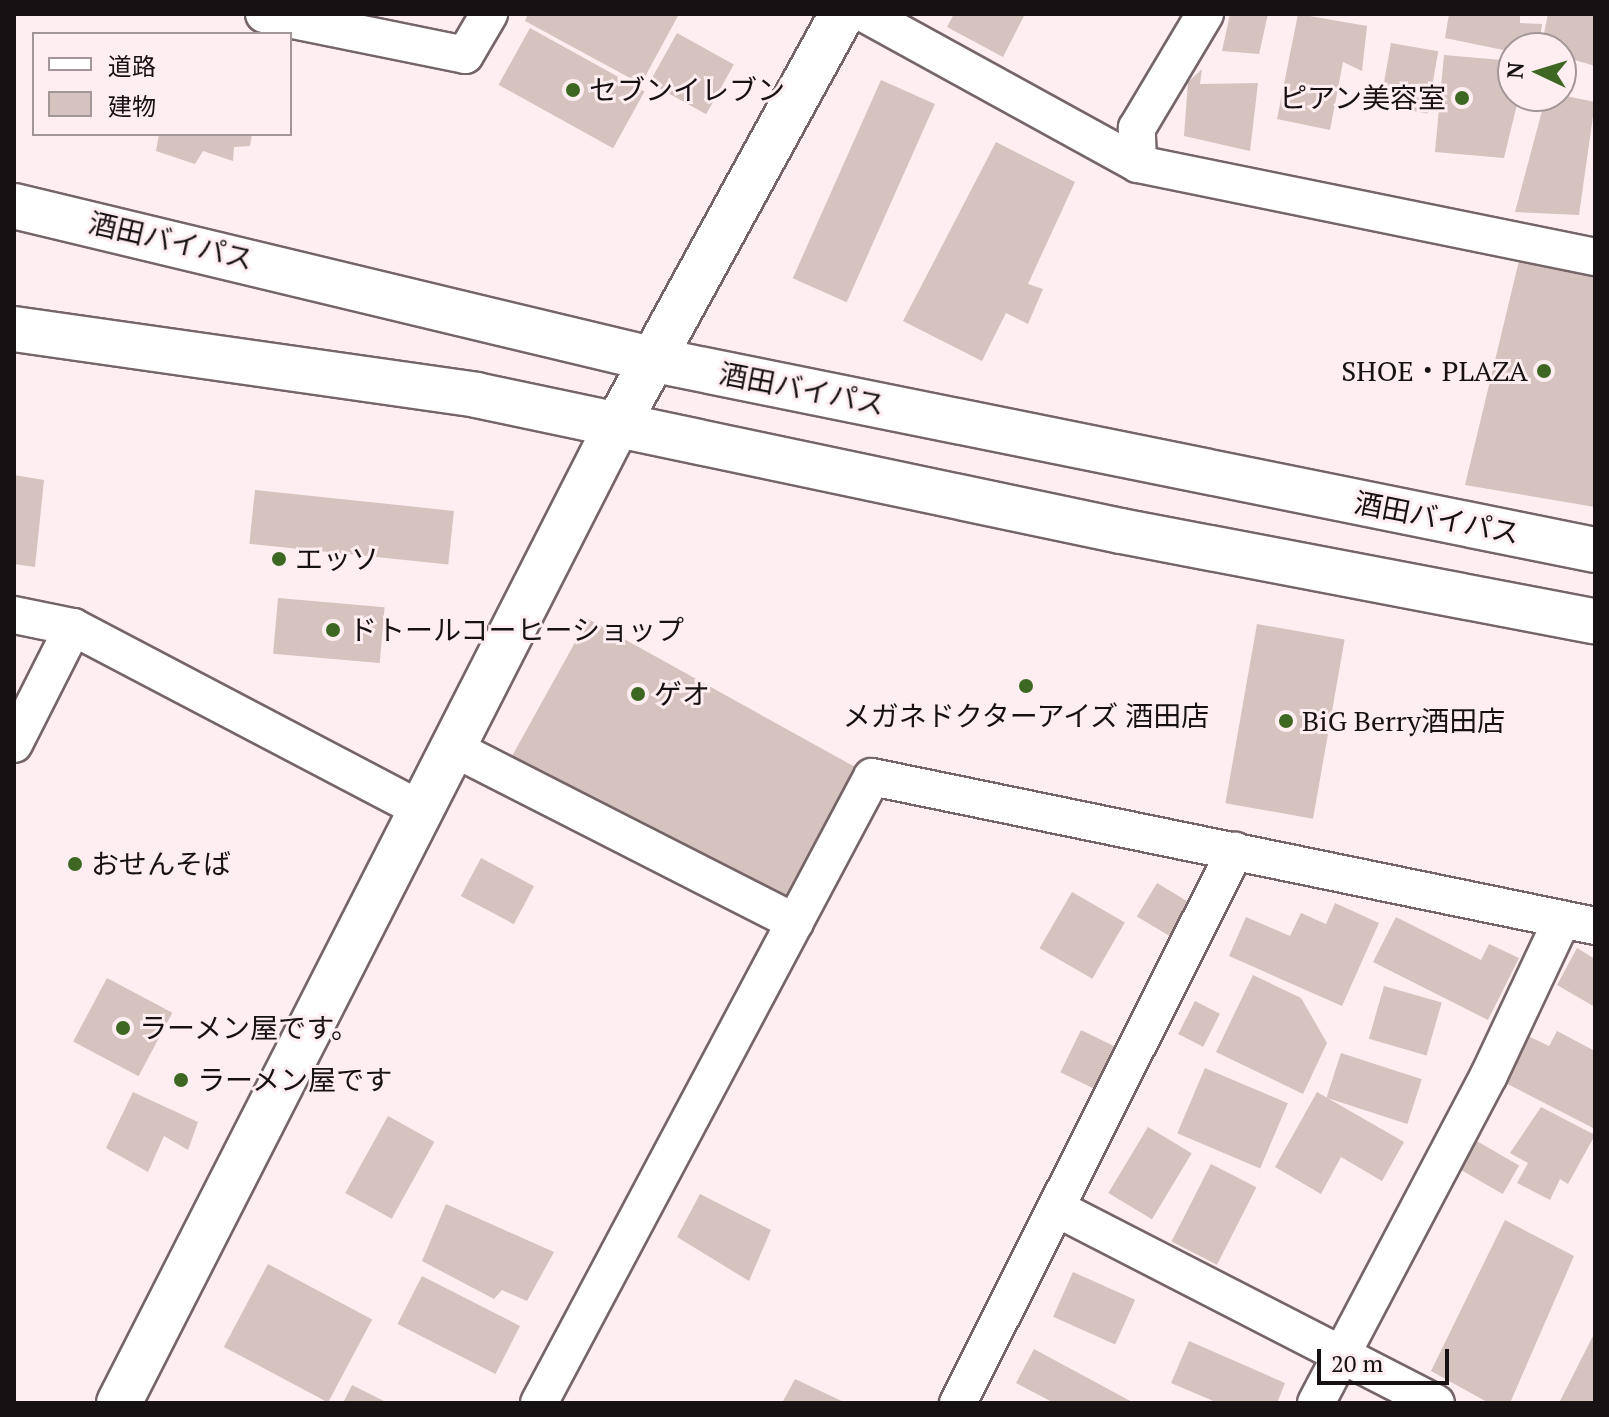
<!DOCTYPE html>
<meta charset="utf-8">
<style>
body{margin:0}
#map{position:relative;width:1609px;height:1417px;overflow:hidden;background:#feeef1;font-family:"PT Serif","Noto Sans JP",serif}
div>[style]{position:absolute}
.building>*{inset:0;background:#d6c2bf;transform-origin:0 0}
.roads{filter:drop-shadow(2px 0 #756568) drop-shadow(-2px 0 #756568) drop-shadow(0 2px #756568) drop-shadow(0 -2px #756568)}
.minor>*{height:36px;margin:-18px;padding:0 18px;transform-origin:18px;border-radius:18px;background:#fff}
.tertiary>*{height:44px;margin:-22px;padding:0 22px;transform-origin:22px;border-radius:22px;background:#fff}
.trunk>*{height:44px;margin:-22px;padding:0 22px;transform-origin:22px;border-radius:22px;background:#fff}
.dots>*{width:22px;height:22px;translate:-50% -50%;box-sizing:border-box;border:4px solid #feeef1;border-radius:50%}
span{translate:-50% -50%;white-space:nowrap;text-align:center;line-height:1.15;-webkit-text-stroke:6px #feeef1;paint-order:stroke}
.poi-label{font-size:28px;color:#181113}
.left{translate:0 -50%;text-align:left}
.right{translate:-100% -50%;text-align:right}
.street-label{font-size:28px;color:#181113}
.frame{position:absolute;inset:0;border:16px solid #181113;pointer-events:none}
.legend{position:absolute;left:32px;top:32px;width:260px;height:104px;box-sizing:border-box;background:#feeef1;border:2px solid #a29698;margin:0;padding:10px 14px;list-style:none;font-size:24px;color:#181113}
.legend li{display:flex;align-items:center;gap:16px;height:40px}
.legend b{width:40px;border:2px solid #a29698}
.north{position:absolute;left:1497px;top:32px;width:80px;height:80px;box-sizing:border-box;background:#feeef1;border:2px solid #a29698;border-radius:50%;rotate:274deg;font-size:22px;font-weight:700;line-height:32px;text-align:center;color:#181113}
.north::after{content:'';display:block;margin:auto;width:28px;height:36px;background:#3e6723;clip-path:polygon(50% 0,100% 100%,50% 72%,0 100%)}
.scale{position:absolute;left:1317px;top:1349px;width:132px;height:36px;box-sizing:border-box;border:4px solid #181113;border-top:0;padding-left:10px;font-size:24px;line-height:28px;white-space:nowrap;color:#181113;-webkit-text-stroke:6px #feeef1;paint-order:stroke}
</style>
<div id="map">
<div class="building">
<div style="clip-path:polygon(528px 14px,679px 14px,641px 84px,525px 21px)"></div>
<div style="clip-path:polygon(954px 14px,1025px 14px,1003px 57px,947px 27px)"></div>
<div style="clip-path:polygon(1230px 14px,1268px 14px,1259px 54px,1222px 51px)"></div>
<div style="clip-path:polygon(1298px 14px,1367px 26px,1362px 71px,1343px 62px,1330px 130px,1277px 119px)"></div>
<div style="clip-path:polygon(1449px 14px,1520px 14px,1520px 23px,1542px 24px,1539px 48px,1513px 52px,1445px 38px)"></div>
<div style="clip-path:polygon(1548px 14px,1595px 14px,1595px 66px,1561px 56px,1561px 48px,1541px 48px)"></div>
<div style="left:530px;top:28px;width:131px;height:65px;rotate:29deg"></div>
<div style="left:677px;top:33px;width:65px;height:57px;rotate:29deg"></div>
<div style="left:1391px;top:43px;width:48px;height:63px;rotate:10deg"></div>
<div style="clip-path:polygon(1444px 55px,1513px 61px,1513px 96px,1519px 96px,1504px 158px,1435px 152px)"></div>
<div style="clip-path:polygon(1202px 69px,1200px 84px,1258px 83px,1250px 151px,1184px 136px,1188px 82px)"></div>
<div style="left:881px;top:80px;width:59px;height:217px;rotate:24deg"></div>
<div style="clip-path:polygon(1561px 95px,1595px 102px,1579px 215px,1515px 212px,1546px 96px)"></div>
<div style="clip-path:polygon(159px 134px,252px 134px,250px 146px,234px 147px,233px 161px,203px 151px,195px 164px,156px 151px)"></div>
<div style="clip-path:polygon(996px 142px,1075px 182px,1028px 284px,1043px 289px,1028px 324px,1006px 313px,982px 361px,903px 321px)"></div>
<div style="clip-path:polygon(1523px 244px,1595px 257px,1595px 507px,1465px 485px)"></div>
<div style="clip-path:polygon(14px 475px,44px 480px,35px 567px,14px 564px)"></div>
<div style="left:255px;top:490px;width:200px;height:54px;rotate:6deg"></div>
<div style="left:278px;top:598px;width:107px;height:56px;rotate:5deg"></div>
<div style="left:588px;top:619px;width:325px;height:163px;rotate:29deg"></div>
<div style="left:1257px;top:624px;width:89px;height:182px;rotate:10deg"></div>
<div style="left:481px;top:858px;width:60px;height:43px;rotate:28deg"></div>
<div style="left:1157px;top:883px;width:43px;height:39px;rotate:31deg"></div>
<div style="left:1072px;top:892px;width:61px;height:65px;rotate:30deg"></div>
<div style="clip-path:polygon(1335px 903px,1379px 923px,1342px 1006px,1229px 956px,1246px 917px,1290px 936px,1301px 913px,1326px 924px)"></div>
<div style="clip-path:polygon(1396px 917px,1481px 960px,1489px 944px,1519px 958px,1488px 1020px,1373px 962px)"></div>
<div style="clip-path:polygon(1577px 948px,1595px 959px,1595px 1007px,1557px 985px)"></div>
<div style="clip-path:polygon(1253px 975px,1301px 998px,1327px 1043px,1303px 1094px,1216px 1052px)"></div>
<div style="left:107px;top:978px;width:74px;height:72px;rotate:28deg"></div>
<div style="left:1384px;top:986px;width:60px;height:55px;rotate:16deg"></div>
<div style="left:1195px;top:1001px;width:28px;height:37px;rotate:27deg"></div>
<div style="left:1081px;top:1030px;width:41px;height:47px;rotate:26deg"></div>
<div style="clip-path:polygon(1557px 1031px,1595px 1051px,1595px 1129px,1500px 1080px,1524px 1034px,1549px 1046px)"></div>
<div style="left:1341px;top:1053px;width:85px;height:47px;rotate:18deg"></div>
<div style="left:1205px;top:1068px;width:90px;height:71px;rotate:23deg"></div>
<div style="clip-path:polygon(133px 1092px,198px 1122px,188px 1150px,164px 1136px,148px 1172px,106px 1148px)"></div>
<div style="clip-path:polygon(1317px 1092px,1404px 1142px,1382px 1181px,1341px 1157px,1321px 1194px,1275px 1167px)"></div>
<div style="clip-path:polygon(1541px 1107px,1595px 1135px,1568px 1184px,1560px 1179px,1550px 1200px,1517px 1183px,1528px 1163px,1510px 1153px)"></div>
<div style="left:388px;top:1116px;width:53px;height:88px;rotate:29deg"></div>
<div style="left:1148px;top:1127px;width:51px;height:77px;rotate:31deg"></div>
<div style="left:1475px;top:1140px;width:51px;height:33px;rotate:30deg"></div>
<div style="left:1211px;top:1164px;width:51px;height:87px;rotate:27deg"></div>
<div style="clip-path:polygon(700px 1194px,771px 1230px,749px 1281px,677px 1237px)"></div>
<div style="clip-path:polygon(446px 1204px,554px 1252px,527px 1301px,502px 1290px,494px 1299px,422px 1261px)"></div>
<div style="clip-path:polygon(1505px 1220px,1574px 1256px,1510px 1403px,1489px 1403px,1431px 1371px)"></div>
<div style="left:268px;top:1264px;width:118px;height:94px;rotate:28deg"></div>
<div style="left:1073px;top:1272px;width:68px;height:49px;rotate:24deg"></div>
<div style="left:422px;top:1276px;width:110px;height:54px;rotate:27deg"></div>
<div style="clip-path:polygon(1595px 1332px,1595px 1403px,1559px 1403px)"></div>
<div style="clip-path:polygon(1189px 1341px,1285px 1383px,1277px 1403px,1218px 1403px,1171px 1383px)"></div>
<div style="clip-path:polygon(1034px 1349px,1134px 1403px,1054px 1403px,1016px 1383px)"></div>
<div style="clip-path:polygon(795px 1379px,846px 1403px,782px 1403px)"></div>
<div style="clip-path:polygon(352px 1385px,388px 1403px,343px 1403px)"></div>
</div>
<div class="roads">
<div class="minor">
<div style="left:264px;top:14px;width:205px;rotate:11.5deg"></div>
<div style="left:465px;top:55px;width:48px;rotate:-59.7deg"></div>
<div style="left:865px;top:14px;width:311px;rotate:28.8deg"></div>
<div style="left:1138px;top:164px;width:466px;rotate:11.5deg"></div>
<div style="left:1138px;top:164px;width:36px;rotate:-92deg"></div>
<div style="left:1137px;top:128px;width:133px;rotate:-59.2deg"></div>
<div style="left:14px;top:615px;width:60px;rotate:11.5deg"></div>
<div style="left:73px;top:627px;width:393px;rotate:27.7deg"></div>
<div style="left:14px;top:744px;width:131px;rotate:-63.2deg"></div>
<div style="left:453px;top:748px;width:384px;rotate:27deg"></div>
<div style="left:1058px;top:1209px;width:425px;rotate:27.2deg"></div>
<div style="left:539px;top:1403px;width:709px;rotate:-61.99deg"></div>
<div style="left:872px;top:777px;width:738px;rotate:11.64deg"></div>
<div style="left:958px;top:1403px;width:618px;rotate:-63.35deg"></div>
<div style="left:1316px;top:1403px;width:371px;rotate:-62.2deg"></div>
<div style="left:1489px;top:1075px;width:171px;rotate:-64.8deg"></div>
</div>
<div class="tertiary">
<div style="left:119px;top:1403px;width:1097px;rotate:-63.01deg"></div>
<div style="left:617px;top:425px;width:469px;rotate:-61.3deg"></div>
</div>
<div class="trunk">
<div style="left:14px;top:206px;width:659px;rotate:13.51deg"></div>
<div style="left:655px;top:360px;width:959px;rotate:11.43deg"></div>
<div style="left:14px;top:329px;width:467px;rotate:8.1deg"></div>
<div style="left:476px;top:395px;width:659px;rotate:11.91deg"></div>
<div style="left:1121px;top:531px;width:482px;rotate:10.8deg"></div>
</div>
</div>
<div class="dots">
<div style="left:573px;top:90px;background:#3e6723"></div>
<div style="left:1462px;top:98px;background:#3e6723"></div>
<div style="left:1544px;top:371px;background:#3e6723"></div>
<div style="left:279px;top:559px;background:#3e6723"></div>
<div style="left:333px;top:630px;background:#3e6723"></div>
<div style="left:1026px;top:686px;background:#3e6723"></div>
<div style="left:638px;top:694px;background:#3e6723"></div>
<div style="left:1286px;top:721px;background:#3e6723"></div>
<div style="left:75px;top:864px;background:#3e6723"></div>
<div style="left:123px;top:1028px;background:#3e6723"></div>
<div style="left:181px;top:1080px;background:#3e6723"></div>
</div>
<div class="poi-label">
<span class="left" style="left:589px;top:90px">セブンイレブン</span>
<span class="right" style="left:1446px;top:98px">ピアン美容室</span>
<span class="right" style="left:1528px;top:371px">SHOE・PLAZA</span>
<span class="left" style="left:295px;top:559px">エッソ</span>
<span class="left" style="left:349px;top:630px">ドトールコーヒーショップ</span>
<span class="left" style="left:654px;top:694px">ゲオ</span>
<span style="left:1026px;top:716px">メガネドクターアイズ 酒田店</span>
<span class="left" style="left:1302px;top:721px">BiG Berry酒田店</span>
<span class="left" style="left:91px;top:864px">おせんそば</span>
<span class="left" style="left:139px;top:1028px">ラーメン屋です。</span>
<span class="left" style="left:197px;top:1080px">ラーメン屋です</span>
</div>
<div class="street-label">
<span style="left:171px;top:241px;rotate:13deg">酒田バイパス</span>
<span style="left:802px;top:389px;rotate:11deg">酒田バイパス</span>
<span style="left:1437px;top:518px;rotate:11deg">酒田バイパス</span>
</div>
<div class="frame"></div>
<ul class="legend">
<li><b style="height:10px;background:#fff"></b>道路</li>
<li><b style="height:22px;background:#d6c2bf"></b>建物</li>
</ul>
<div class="north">N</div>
<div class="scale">20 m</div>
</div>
